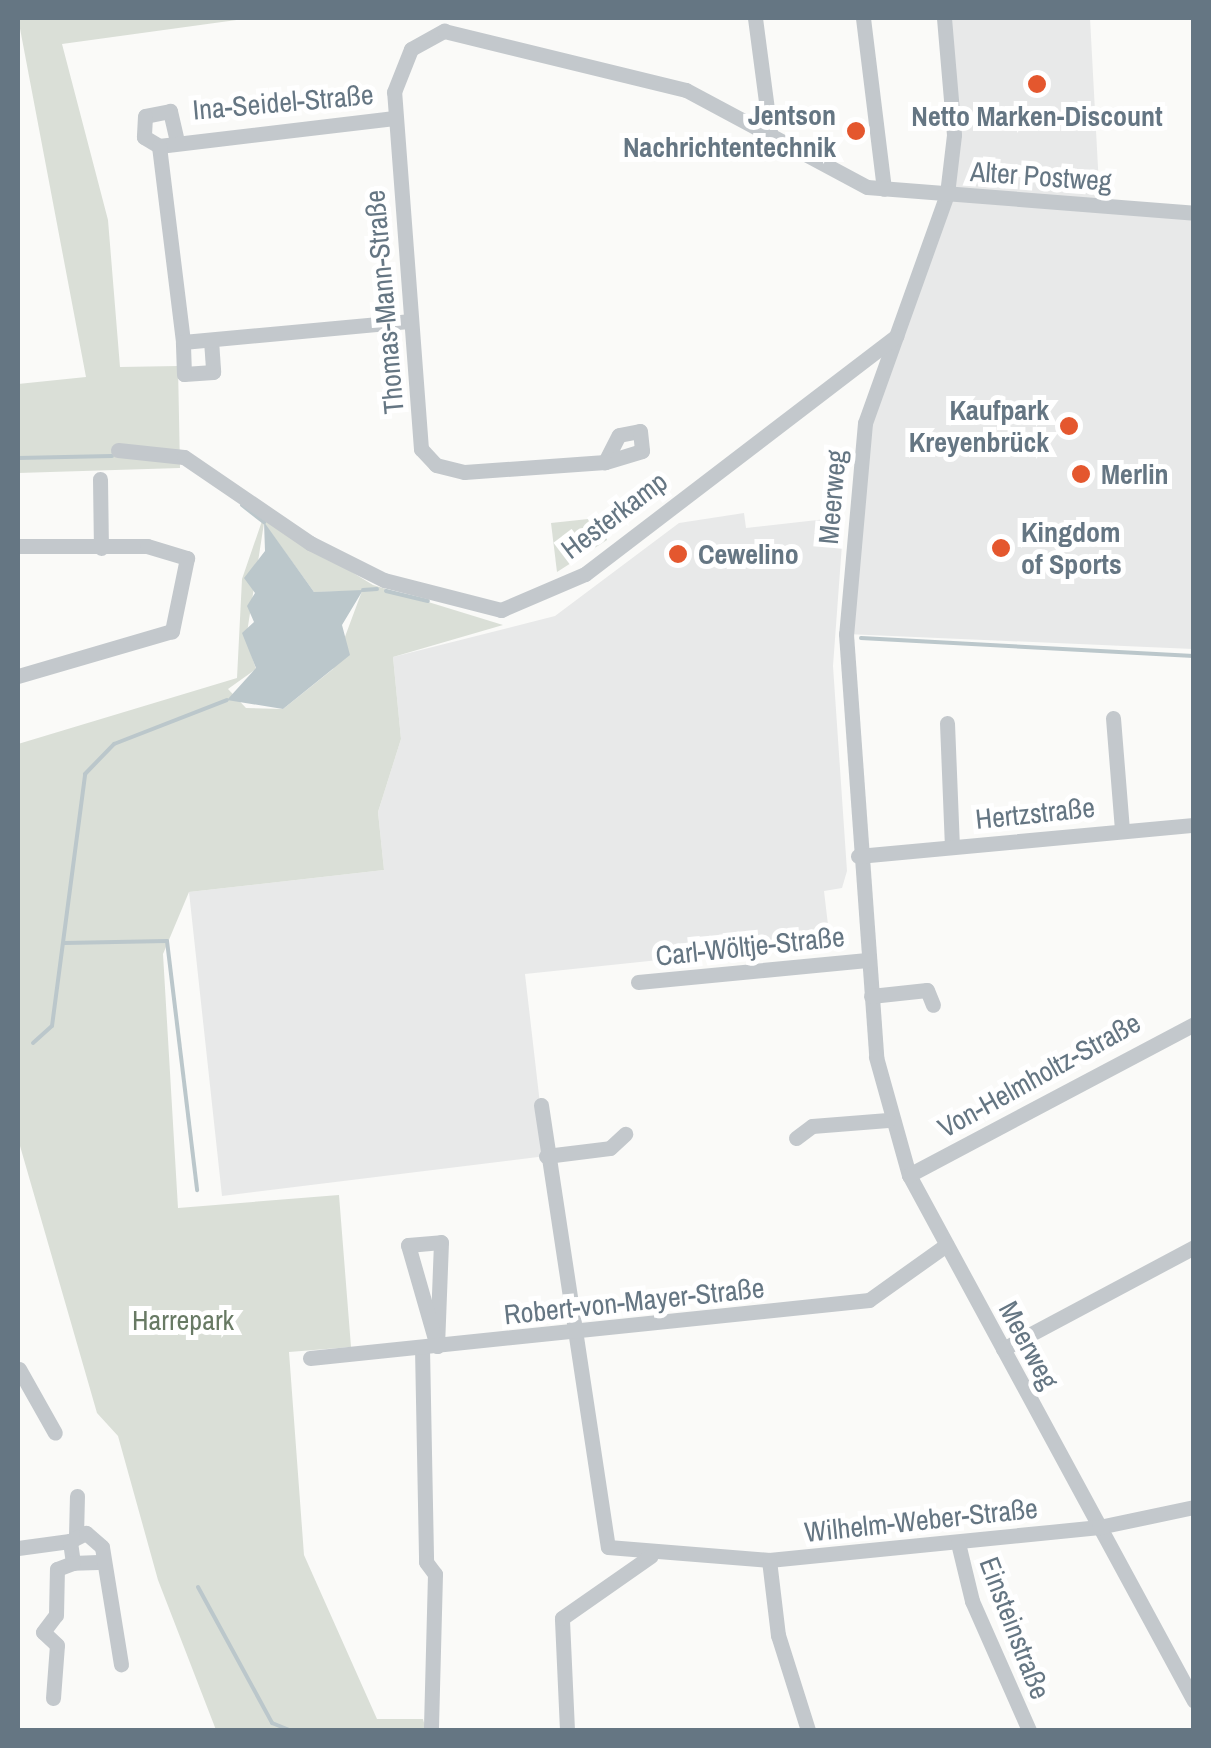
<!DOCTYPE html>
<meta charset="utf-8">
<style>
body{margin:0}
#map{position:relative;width:1211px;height:1748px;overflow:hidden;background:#fafaf8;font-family:"Archivo Narrow",sans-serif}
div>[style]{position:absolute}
.built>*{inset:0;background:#e8e9e9}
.green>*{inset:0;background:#dadfd7}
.water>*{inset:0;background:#bbc7cb}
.stream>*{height:4px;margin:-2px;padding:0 2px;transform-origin:2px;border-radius:2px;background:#bbc7cb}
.minor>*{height:15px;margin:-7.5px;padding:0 7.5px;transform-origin:7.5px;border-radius:7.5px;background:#c3c8cc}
.dots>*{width:28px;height:28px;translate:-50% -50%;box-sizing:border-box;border:5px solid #fff;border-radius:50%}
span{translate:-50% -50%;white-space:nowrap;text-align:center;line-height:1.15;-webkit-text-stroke:10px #fff;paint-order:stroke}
.street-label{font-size:28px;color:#657683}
.poi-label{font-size:28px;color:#657683;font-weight:700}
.right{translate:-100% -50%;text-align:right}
.left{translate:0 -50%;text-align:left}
.park-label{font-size:28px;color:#687a64}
.frame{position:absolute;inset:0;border:20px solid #657683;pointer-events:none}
</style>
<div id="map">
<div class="built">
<div style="clip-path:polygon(944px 18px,1090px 18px,1100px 205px,1193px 213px,1193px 649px,846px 634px,860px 448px,937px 219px,954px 135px)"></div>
<div style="clip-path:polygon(744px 513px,746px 528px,844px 517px,833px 666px,847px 871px,842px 888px,824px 891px,830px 942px,525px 974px,546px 1156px,222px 1196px,189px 892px,384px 870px,378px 812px,401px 739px,393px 657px,555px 616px,679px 523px)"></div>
</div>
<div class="green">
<div style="clip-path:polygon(18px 18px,251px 18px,62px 44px,108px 220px,120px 367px,178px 366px,180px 468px,18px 473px,18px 384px,86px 377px)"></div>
<div style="clip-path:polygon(607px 517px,607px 540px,557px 572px,551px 523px)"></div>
<div style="clip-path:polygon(evenodd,263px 518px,373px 585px,503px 625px,393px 657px,401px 739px,378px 812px,384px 870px,189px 892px,163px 954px,178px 1208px,339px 1195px,351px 1347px,289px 1352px,304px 1555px,377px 1719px,423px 1719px,426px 1730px,216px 1730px,158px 1580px,118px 1436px,97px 1413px,18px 1139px,18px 744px,237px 678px,242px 579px,263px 518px,264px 523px,314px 592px,362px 591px,333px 669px,283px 709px,246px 708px,228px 689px,256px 669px,246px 639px,264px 523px)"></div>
</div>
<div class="water">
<div style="clip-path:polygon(264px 522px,314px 592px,363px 590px,342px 625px,350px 655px,283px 709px,227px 700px,256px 668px,242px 633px,254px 622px,247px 606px,255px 593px,244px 578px,265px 551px)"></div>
</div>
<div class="stream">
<div style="left:18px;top:458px;width:94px;rotate:-1.2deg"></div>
<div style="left:242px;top:505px;width:28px;rotate:38deg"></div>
<div style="left:363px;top:590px;width:14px;rotate:-4deg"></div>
<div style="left:386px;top:591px;width:43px;rotate:13.4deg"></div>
<div style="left:861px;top:638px;width:333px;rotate:3.1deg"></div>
<div style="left:64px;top:943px;width:103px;rotate:-1.1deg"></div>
<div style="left:167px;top:941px;width:251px;rotate:83.1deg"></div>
<div style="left:33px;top:1043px;width:25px;rotate:-42deg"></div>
<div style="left:52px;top:1026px;width:254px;rotate:-82.5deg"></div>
<div style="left:85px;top:774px;width:42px;rotate:-46deg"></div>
<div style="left:114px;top:744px;width:121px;rotate:-21.3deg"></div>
<div style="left:198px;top:1587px;width:155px;rotate:61.4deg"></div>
<div style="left:272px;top:1723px;width:18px;rotate:22deg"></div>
</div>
<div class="minor">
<div style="left:755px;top:18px;width:115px;rotate:82.5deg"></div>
<div style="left:863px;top:18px;width:172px;rotate:83deg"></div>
<div style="left:944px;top:18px;width:117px;rotate:85.1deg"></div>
<div style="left:954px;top:135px;width:59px;rotate:96.8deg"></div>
<div style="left:947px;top:194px;width:243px;rotate:109.7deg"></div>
<div style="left:865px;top:423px;width:212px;rotate:95.1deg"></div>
<div style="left:846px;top:634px;width:424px;rotate:85.9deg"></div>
<div style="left:876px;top:1057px;width:123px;rotate:74.4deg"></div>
<div style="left:909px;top:1175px;width:598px;rotate:61.55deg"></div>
<div style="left:176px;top:137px;width:27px;rotate:-103deg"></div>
<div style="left:170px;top:111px;width:25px;rotate:169deg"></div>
<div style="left:145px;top:116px;width:21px;rotate:93deg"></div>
<div style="left:144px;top:137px;width:17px;rotate:31deg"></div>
<div style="left:159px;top:146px;width:237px;rotate:-6.8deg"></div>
<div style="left:159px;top:146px;width:197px;rotate:83deg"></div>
<div style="left:211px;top:340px;width:32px;rotate:86deg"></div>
<div style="left:213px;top:372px;width:29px;rotate:176deg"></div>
<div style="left:184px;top:374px;width:32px;rotate:-92deg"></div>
<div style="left:183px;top:342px;width:229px;rotate:-5.3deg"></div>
<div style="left:118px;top:450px;width:66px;rotate:6.1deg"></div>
<div style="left:184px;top:457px;width:153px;rotate:34.3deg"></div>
<div style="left:310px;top:543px;width:83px;rotate:26.6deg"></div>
<div style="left:384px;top:580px;width:121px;rotate:14.4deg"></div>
<div style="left:501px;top:610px;width:91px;rotate:-23.2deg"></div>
<div style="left:585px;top:574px;width:392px;rotate:-37.4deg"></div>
<div style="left:605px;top:462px;width:30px;rotate:-63deg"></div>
<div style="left:619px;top:435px;width:21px;rotate:-11deg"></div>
<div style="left:640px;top:431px;width:20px;rotate:84deg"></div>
<div style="left:642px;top:451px;width:39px;rotate:163deg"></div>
<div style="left:605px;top:462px;width:141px;rotate:175.9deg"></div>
<div style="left:464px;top:472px;width:29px;rotate:-166deg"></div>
<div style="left:436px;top:465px;width:22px;rotate:-133deg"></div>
<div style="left:421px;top:449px;width:358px;rotate:-94.3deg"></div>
<div style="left:394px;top:92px;width:46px;rotate:-68.4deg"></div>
<div style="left:411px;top:49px;width:38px;rotate:-29deg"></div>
<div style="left:444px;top:31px;width:249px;rotate:13.7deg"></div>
<div style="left:686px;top:90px;width:205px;rotate:28.2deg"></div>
<div style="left:867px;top:187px;width:328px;rotate:4.5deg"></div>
<div style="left:100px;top:479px;width:69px;rotate:89.2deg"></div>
<div style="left:18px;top:546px;width:129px"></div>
<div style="left:147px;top:546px;width:42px;rotate:16.7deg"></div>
<div style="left:187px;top:558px;width:75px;rotate:101.6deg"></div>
<div style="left:172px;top:631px;width:160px;rotate:163.7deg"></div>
<div style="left:1113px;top:718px;width:111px;rotate:85.4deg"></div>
<div style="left:947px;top:723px;width:124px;rotate:87.7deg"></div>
<div style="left:858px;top:856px;width:337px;rotate:-5.3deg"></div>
<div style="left:638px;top:982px;width:230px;rotate:-5.5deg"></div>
<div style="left:871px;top:996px;width:56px;rotate:-6.1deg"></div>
<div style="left:927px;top:990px;width:16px;rotate:68deg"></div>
<div style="left:541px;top:1105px;width:447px;rotate:81.4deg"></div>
<div style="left:608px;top:1547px;width:162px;rotate:4.6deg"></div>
<div style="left:769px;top:1560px;width:332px;rotate:-5.7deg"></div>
<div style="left:1099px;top:1527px;width:97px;rotate:-11.9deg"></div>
<div style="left:796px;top:1138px;width:20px;rotate:-37deg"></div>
<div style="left:812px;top:1126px;width:76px;rotate:-4.5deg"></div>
<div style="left:546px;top:1156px;width:64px;rotate:-7.1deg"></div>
<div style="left:610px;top:1148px;width:21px;rotate:-43deg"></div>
<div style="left:909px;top:1175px;width:323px;rotate:-27.9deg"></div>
<div style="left:441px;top:1242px;width:104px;rotate:92.2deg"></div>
<div style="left:437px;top:1346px;width:105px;rotate:-106deg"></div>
<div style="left:408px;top:1245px;width:33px;rotate:-5deg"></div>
<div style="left:422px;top:1348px;width:214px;rotate:88.9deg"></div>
<div style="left:426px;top:1562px;width:15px;rotate:53deg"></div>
<div style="left:435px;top:1574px;width:153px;rotate:91.5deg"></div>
<div style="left:1003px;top:1349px;width:217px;rotate:-28.1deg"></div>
<div style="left:310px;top:1358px;width:562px;rotate:-5.92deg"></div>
<div style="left:869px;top:1300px;width:95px;rotate:-35.5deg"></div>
<div style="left:19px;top:1369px;width:73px;rotate:60.6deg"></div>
<div style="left:76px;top:1536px;width:40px;rotate:-88.6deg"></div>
<div style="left:958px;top:1543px;width:60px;rotate:76.4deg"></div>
<div style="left:972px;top:1601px;width:141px;rotate:66.2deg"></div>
<div style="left:18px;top:1548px;width:52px;rotate:-7.7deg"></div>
<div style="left:769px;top:1560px;width:76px;rotate:83.2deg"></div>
<div style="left:778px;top:1635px;width:100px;rotate:72.5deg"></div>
<div style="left:98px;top:1562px;width:25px;rotate:178deg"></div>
<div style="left:73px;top:1563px;width:22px;rotate:-98deg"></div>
<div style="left:70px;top:1541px;width:18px;rotate:-27deg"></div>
<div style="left:86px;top:1533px;width:21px;rotate:41deg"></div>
<div style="left:102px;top:1547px;width:119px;rotate:80.8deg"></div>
<div style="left:53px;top:1698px;width:53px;rotate:-85.7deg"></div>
<div style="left:57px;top:1645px;width:19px;rotate:-137deg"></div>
<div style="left:43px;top:1632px;width:21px;rotate:-53deg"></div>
<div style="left:56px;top:1615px;width:46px;rotate:-88.8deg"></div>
<div style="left:57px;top:1569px;width:17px;rotate:-21deg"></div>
<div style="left:567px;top:1730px;width:112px;rotate:-92.6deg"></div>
<div style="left:562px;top:1618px;width:108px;rotate:-34.9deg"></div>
</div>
<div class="dots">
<div style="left:1037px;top:84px;background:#e4572e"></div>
<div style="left:856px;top:131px;background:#e4572e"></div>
<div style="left:1069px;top:426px;background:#e4572e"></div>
<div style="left:1081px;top:474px;background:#e4572e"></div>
<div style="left:1001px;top:548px;background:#e4572e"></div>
<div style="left:678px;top:554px;background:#e4572e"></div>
</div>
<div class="street-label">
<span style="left:283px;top:102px;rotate:-5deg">Ina-Seidel-Straße</span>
<span style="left:1041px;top:176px;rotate:4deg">Alter Postweg</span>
<span style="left:384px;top:302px;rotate:-95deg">Thomas-Mann-Straße</span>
<span style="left:832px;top:497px;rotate:-85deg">Meerweg</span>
<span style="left:614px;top:515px;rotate:-37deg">Hesterkamp</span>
<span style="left:1035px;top:813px;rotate:-6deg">Hertzstraße</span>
<span style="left:750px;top:946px;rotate:-6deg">Carl-Wöltje-Straße</span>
<span style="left:1039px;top:1075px;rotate:-29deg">Von-Helmholtz-Straße</span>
<span style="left:634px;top:1301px;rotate:-6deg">Robert-von-Mayer-Straße</span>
<span style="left:1029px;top:1345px;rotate:62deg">Meerweg</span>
<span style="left:921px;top:1520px;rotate:-6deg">Wilhelm-Weber-Straße</span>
<span style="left:1015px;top:1628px;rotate:69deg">Einsteinstraße</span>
</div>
<div class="poi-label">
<span class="right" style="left:836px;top:131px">Jentson<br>Nachrichtentechnik</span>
<span style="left:1037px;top:116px">Netto Marken-Discount</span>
<span class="right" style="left:1049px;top:426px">Kaufpark<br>Kreyenbrück</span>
<span class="left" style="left:1101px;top:474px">Merlin</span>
<span class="left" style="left:1021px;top:548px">Kingdom<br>of Sports</span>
<span class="left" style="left:698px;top:554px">Cewelino</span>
</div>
<div class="park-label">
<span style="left:183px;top:1320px">Harrepark</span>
</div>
<div class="frame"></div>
</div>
